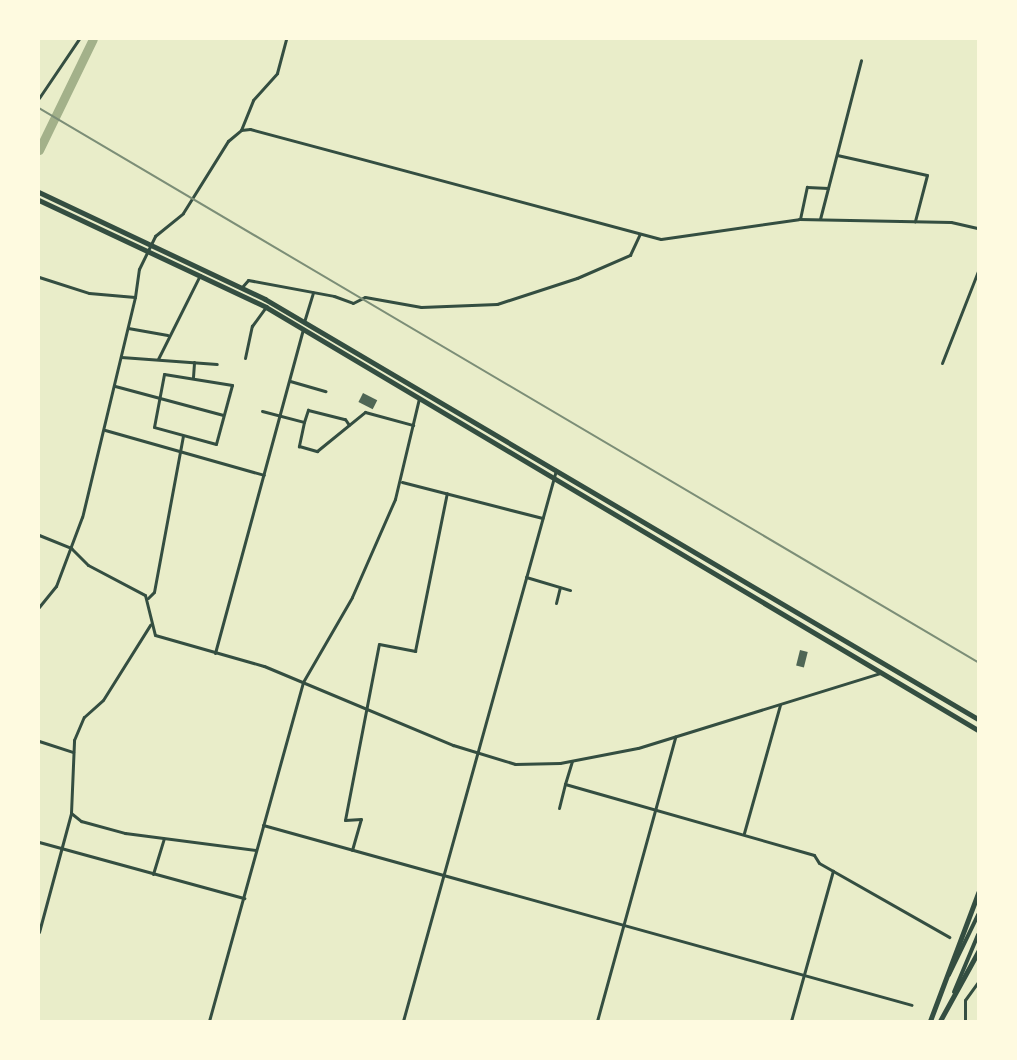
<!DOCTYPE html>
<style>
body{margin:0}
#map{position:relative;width:1017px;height:1060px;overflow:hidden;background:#e9edc9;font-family:"DejaVu Sans",sans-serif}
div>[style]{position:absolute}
.river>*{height:9px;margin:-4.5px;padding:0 4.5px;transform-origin:4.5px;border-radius:4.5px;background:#a3b18a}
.building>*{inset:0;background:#4f6655;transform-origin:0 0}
.minor>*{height:3px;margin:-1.5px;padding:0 1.5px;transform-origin:1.5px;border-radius:1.5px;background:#344e41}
.tertiary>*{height:3px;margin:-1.5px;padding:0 1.5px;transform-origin:1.5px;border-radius:1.5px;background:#344e41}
.secondary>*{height:4px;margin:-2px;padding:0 2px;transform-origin:2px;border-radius:2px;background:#344e41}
.primary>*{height:4.5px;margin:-2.25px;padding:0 2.25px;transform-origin:2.25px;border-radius:2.25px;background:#344e41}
.trunk>*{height:4.5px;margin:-2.25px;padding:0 2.25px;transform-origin:2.25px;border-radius:2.25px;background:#344e41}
.rail>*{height:1.5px;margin:-0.75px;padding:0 0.75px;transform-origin:0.75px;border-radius:0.75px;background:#7c8e77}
span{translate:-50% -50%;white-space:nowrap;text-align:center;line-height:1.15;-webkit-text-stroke:4.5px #fefae0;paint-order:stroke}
.frame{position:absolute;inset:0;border:40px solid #fefae0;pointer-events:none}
</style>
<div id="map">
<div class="river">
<div style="left:39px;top:150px;width:123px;rotate:-64.1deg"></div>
</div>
<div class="building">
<div style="left:363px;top:393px;width:16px;height:10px;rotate:27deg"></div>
<div style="left:800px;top:650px;width:8px;height:16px;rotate:14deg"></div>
</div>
<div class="minor">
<div style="left:39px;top:98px;width:71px;rotate:-55.9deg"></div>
<div style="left:241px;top:130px;width:32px;rotate:-68deg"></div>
<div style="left:253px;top:100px;width:36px;rotate:-48deg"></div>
<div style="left:277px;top:73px;width:35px;rotate:-75deg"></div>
<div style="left:837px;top:155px;width:92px;rotate:12.5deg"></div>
<div style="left:927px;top:175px;width:48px;rotate:104.6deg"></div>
<div style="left:800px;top:219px;width:33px;rotate:-78deg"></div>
<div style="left:807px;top:187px;width:21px;rotate:3deg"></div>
<div style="left:820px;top:219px;width:164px;rotate:-75.5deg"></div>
<div style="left:39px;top:277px;width:52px;rotate:17.7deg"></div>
<div style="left:89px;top:293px;width:46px;rotate:5deg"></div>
<div style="left:135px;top:297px;width:226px;rotate:103.5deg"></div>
<div style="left:82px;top:517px;width:74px;rotate:110.6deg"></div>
<div style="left:56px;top:586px;width:27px;rotate:129deg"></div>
<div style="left:242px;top:287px;width:9px;rotate:-49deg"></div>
<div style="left:248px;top:280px;width:87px;rotate:10.5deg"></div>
<div style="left:334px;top:296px;width:20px;rotate:20deg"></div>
<div style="left:353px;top:303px;width:13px;rotate:-27deg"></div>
<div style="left:365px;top:297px;width:57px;rotate:10.1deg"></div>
<div style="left:421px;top:307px;width:76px;rotate:-2.3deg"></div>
<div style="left:497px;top:304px;width:84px;rotate:-18deg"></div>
<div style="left:577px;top:278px;width:58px;rotate:-23.5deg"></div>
<div style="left:630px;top:255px;width:23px;rotate:-65deg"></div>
<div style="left:304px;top:322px;width:31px;rotate:-73deg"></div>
<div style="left:128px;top:328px;width:40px;rotate:10deg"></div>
<div style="left:121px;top:357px;width:96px;rotate:4.2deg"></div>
<div style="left:245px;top:358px;width:33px;rotate:-78deg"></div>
<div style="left:252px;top:326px;width:24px;rotate:-54deg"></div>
<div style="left:158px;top:359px;width:94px;rotate:-63.4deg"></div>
<div style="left:942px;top:363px;width:99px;rotate:-68.6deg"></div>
<div style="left:164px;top:374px;width:69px;rotate:9.2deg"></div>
<div style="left:232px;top:385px;width:61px;rotate:105.2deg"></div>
<div style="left:216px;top:444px;width:64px;rotate:-164.7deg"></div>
<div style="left:154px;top:427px;width:54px;rotate:-79.3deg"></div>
<div style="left:193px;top:377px;width:15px;rotate:-86deg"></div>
<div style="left:290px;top:381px;width:37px;rotate:16deg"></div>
<div style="left:115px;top:386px;width:112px;rotate:15deg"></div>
<div style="left:262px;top:411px;width:43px;rotate:14.7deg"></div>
<div style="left:304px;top:422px;width:25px;rotate:102deg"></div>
<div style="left:299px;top:446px;width:19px;rotate:16deg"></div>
<div style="left:317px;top:451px;width:62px;rotate:-39.1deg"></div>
<div style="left:365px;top:412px;width:50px;rotate:15.2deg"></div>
<div style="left:304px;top:422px;width:13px;rotate:-72deg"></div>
<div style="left:308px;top:410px;width:38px;rotate:14deg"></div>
<div style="left:345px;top:419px;width:7px;rotate:56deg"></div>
<div style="left:105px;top:430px;width:165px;rotate:15.8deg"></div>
<div style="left:402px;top:482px;width:145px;rotate:14.4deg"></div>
<div style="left:526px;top:577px;width:46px;rotate:16.5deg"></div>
<div style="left:148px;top:598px;width:8px;rotate:-45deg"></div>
<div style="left:154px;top:592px;width:159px;rotate:-79.5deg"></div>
<div style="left:556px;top:603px;width:16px;rotate:-76deg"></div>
<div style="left:215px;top:653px;width:336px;rotate:-74.8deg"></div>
<div style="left:303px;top:682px;width:98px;rotate:-60deg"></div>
<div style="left:352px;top:597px;width:107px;rotate:-66.3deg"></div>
<div style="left:395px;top:499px;width:104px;rotate:-76.6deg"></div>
<div style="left:39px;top:741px;width:36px;rotate:18deg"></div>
<div style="left:572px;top:761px;width:24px;rotate:107deg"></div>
<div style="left:565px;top:784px;width:259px;rotate:15.9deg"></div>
<div style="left:814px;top:855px;width:9px;rotate:58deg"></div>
<div style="left:819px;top:863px;width:150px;rotate:29.6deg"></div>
<div style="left:559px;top:808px;width:25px;rotate:-76deg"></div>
<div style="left:71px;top:813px;width:13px;rotate:39deg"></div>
<div style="left:81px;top:821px;width:46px;rotate:15.3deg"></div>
<div style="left:125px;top:833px;width:132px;rotate:7.4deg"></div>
<div style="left:263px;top:825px;width:673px;rotate:15.5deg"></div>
<div style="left:744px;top:833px;width:133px;rotate:-74.3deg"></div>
<div style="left:39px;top:842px;width:213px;rotate:15.3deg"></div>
<div style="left:352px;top:850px;width:32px;rotate:-74deg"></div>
<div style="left:361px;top:819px;width:16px;rotate:176deg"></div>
<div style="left:345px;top:820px;width:179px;rotate:-79.1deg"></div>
<div style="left:379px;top:644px;width:37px;rotate:11deg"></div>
<div style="left:415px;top:651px;width:161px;rotate:-78.6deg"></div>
<div style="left:153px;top:874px;width:37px;rotate:-73deg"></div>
<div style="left:39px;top:932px;width:123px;rotate:-74.9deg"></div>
<div style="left:71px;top:813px;width:73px;rotate:-87.6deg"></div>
<div style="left:74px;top:740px;width:25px;rotate:-67deg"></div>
<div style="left:84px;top:717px;width:25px;rotate:-42deg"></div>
<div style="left:103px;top:700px;width:89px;rotate:-57.9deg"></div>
<div style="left:403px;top:1021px;width:572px;rotate:-74.48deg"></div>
<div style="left:597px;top:1021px;width:295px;rotate:-74.6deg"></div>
<div style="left:791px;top:1021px;width:156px;rotate:-74.4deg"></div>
<div style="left:965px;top:1021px;width:21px;rotate:-90deg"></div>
<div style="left:965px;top:1000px;width:22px;rotate:-54deg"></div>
</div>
<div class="tertiary">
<div style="left:135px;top:297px;width:28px;rotate:-82deg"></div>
<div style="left:139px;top:269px;width:37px;rotate:-64deg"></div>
<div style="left:155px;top:236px;width:36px;rotate:-39deg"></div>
<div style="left:183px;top:213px;width:85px;rotate:-58deg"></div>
<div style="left:228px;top:141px;width:17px;rotate:-40deg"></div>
<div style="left:241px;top:130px;width:9px;rotate:-6deg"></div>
<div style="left:250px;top:129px;width:425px;rotate:15deg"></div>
<div style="left:661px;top:239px;width:139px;rotate:-8.2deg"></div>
<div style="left:799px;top:219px;width:152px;rotate:1.1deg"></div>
<div style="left:951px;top:222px;width:28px;rotate:13deg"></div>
<div style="left:39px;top:535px;width:35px;rotate:22deg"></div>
<div style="left:71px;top:548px;width:24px;rotate:45deg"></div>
<div style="left:88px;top:565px;width:64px;rotate:27.8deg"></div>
<div style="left:145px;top:595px;width:41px;rotate:76deg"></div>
<div style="left:155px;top:635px;width:113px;rotate:15.9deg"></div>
<div style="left:264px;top:666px;width:205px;rotate:22.7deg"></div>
<div style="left:453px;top:745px;width:65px;rotate:17deg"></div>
<div style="left:515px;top:764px;width:45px;rotate:-1.3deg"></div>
<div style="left:560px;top:763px;width:79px;rotate:-10.9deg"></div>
<div style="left:638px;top:748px;width:254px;rotate:-17.2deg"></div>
<div style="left:209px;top:1021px;width:352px;rotate:-74.5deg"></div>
</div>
<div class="secondary">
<div style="left:949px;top:975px;width:67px;rotate:-64.2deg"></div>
<div style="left:954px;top:992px;width:62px;rotate:-67.2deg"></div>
</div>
<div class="primary">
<div style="left:930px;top:1021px;width:137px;rotate:-69.4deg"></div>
<div style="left:940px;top:1021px;width:79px;rotate:-61.2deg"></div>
</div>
<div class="trunk">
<div style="left:39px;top:192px;width:250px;rotate:25.3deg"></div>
<div style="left:265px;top:299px;width:828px;rotate:30.5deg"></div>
<div style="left:39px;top:200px;width:251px;rotate:25.2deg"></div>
<div style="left:266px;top:307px;width:828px;rotate:30.71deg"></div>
</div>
<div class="rail">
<div style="left:39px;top:108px;width:1090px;rotate:30.54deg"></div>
</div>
<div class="frame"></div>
</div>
